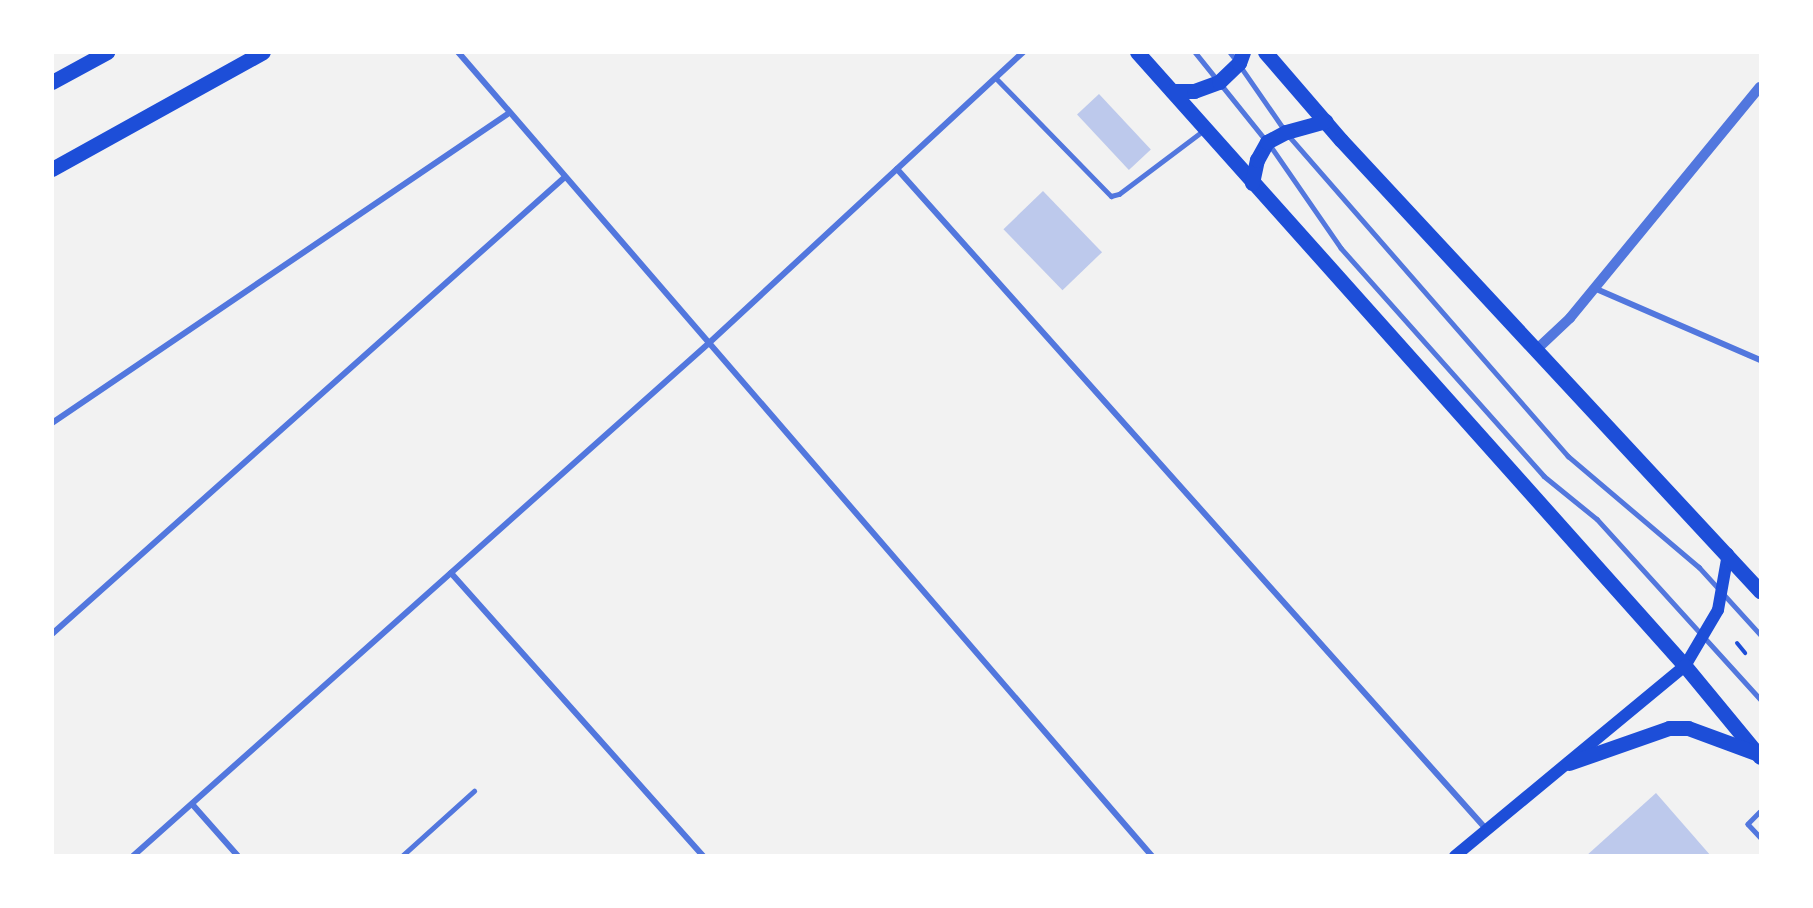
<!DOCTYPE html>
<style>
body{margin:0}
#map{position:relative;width:1813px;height:908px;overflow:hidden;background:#f2f2f2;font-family:Lato,sans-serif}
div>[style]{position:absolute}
.building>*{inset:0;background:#bdc9ec;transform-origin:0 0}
.path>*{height:4px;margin:-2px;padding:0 2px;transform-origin:2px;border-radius:2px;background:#1d4ed8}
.service>*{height:4.5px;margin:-2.25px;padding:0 2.25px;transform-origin:2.25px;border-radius:2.25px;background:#5277de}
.minor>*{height:6px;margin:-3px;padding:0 3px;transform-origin:3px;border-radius:3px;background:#5277de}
.tertiary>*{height:10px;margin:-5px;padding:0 5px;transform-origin:5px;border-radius:5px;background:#5277de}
.secondary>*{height:12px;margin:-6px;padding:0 6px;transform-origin:6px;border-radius:6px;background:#1d4ed8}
.primary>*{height:15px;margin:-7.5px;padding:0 7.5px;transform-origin:7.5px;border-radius:7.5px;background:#1d4ed8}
span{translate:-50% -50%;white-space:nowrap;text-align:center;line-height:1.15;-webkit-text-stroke:6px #fff;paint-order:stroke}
.frame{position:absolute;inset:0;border:54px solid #fff;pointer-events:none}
</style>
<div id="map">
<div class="building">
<div style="left:1099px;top:94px;width:76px;height:30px;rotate:47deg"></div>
<div style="left:1043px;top:191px;width:85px;height:55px;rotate:46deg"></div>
<div style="clip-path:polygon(1656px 793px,1711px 856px,1586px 856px)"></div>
</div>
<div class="path">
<div style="left:1737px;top:643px;width:13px;rotate:51deg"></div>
</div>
<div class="service">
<div style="left:1195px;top:52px;width:112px;rotate:51.2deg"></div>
<div style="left:1230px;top:52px;width:10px;rotate:53deg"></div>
<div style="left:1241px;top:67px;width:75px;rotate:55.3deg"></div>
<div style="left:996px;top:78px;width:165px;rotate:45.7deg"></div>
<div style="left:1111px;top:196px;width:8px;rotate:-14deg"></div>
<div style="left:1119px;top:194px;width:105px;rotate:-36.9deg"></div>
<div style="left:1289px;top:136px;width:425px;rotate:48.9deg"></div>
<div style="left:1568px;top:456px;width:172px;rotate:40.3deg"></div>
<div style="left:1699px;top:567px;width:91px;rotate:47.7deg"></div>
<div style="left:1270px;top:145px;width:125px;rotate:55.4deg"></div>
<div style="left:1341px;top:248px;width:305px;rotate:48.3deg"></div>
<div style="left:1544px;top:476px;width:68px;rotate:39.1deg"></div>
<div style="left:1597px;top:519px;width:243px;rotate:47.8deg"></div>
<div style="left:1760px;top:812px;width:17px;rotate:135deg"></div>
<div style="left:1748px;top:824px;width:18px;rotate:47deg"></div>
<div style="left:402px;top:856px;width:97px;rotate:-42.1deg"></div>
</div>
<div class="minor">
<div style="left:458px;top:52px;width:1062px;rotate:49.2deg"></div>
<div style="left:897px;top:169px;width:885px;rotate:48.25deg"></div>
<div style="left:1594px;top:288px;width:181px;rotate:23.4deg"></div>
<div style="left:52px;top:423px;width:552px;rotate:-34.15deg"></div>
<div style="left:451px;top:573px;width:379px;rotate:48.3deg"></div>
<div style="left:52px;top:634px;width:687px;rotate:-41.7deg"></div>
<div style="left:192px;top:804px;width:69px;rotate:48.5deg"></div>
<div style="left:133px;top:856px;width:771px;rotate:-41.69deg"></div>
<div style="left:709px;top:343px;width:428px;rotate:-42.8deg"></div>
</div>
<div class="tertiary">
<div style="left:1536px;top:350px;width:47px;rotate:-43.3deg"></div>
<div style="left:1570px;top:318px;width:299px;rotate:-50.6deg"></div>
</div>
<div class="secondary">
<div style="left:1455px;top:856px;width:298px;rotate:-39.6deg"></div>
<div style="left:1685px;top:666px;width:65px;rotate:-59.5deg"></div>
<div style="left:1718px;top:610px;width:57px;rotate:-79.9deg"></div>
</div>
<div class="primary">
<div style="left:1137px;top:52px;width:823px;rotate:48.25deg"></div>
<div style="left:1685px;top:666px;width:118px;rotate:50.5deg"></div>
<div style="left:1265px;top:52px;width:116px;rotate:49.2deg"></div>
<div style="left:1341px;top:140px;width:616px;rotate:47.11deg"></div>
<div style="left:52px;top:82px;width:63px;rotate:-28.6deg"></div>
<div style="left:1172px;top:91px;width:22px"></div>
<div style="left:1194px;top:91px;width:27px;rotate:-20deg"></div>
<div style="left:1219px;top:82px;width:28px;rotate:-44deg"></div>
<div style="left:1239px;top:63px;width:12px;rotate:-70deg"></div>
<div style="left:52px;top:169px;width:241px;rotate:-29deg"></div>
<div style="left:1252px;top:183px;width:24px;rotate:-78deg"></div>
<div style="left:1257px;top:160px;width:21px;rotate:-61deg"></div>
<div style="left:1267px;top:142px;width:21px;rotate:-28deg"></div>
<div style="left:1286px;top:132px;width:41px;rotate:-15.4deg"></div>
<div style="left:1569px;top:763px;width:106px;rotate:-19.3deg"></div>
<div style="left:1669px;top:728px;width:19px"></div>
<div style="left:1688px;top:728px;width:72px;rotate:20.2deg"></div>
</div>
<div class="frame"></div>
</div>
